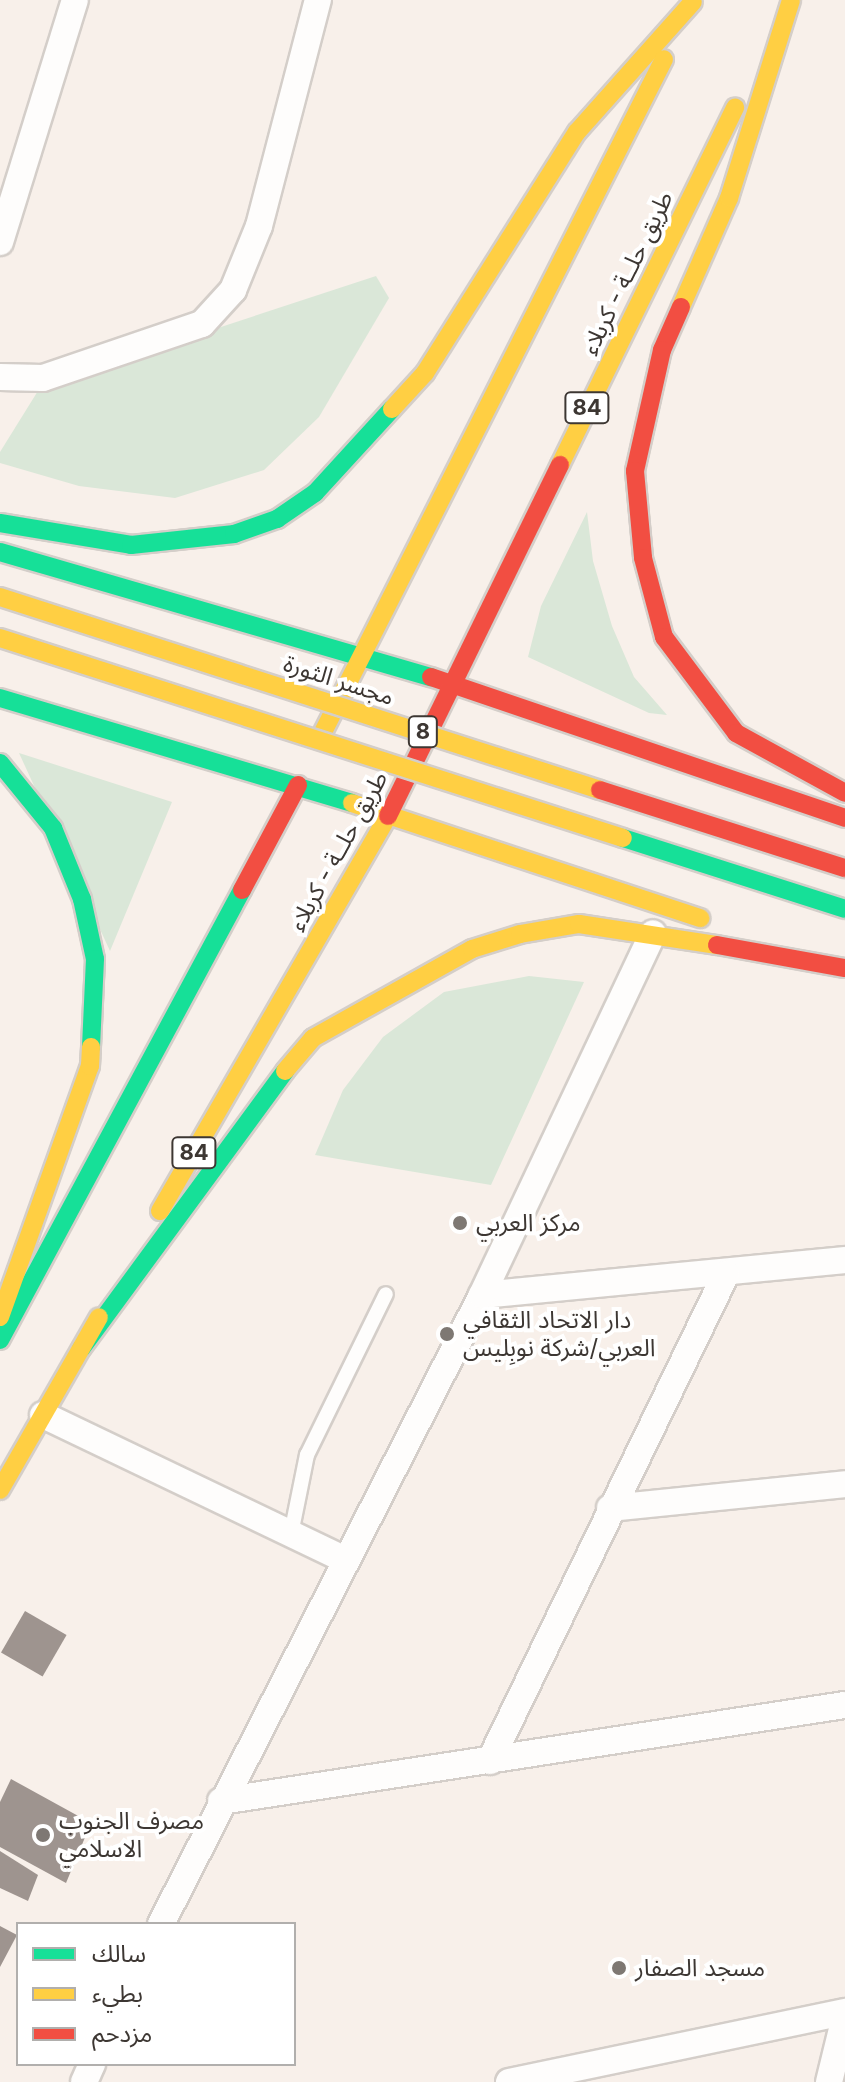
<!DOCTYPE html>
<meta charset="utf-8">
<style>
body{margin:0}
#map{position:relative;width:845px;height:2082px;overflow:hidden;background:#f8f0ea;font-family:Inter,"Noto Sans Arabic",sans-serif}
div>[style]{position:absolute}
.green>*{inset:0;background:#dae7d8}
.building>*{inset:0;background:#9e948f;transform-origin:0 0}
.roads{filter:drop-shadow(2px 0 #d4cec9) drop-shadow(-2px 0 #d4cec9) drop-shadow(0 2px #d4cec9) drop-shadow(0 -2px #d4cec9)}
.lane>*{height:14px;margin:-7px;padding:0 7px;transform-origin:7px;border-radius:7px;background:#fefdfc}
.street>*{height:26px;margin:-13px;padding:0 13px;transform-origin:13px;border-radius:13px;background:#fefdfc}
.fast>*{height:18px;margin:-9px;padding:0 9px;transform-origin:9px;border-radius:9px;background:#16e098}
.slow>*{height:18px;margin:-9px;padding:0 9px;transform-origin:9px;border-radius:9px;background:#ffcf43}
.jam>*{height:18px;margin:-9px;padding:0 9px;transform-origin:9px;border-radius:9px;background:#f24e42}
.bridges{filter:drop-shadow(2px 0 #d4cec9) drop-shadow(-2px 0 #d4cec9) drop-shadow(0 2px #d4cec9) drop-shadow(0 -2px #d4cec9)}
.fast-bridge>*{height:18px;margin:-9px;padding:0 9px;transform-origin:9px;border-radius:9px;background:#16e098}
.slow-bridge>*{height:18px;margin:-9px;padding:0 9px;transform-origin:9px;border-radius:9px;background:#ffcf43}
.jam-bridge>*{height:18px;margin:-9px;padding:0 9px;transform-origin:9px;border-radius:9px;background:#f24e42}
.dots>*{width:22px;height:22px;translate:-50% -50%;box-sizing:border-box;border:4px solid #fff;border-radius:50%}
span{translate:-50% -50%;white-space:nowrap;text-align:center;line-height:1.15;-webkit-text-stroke:8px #fff;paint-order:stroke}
.shield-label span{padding:2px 6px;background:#fff;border:2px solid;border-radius:6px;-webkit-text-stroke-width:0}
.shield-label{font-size:22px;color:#3d3733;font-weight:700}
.street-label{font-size:24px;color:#3d3733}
.poi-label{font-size:24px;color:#3d3733}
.left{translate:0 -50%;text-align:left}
.legend{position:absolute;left:16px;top:1922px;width:280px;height:144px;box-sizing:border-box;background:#fff;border:2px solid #b1afad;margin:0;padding:10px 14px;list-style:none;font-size:24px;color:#3d3733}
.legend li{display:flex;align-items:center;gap:16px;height:40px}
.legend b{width:40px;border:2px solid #b1afad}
</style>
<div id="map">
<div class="green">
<div style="clip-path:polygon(376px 276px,389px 298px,319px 417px,264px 470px,175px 498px,79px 486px,0 463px,0 452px,41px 386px)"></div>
<div style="clip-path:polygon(587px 512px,593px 561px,612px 626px,634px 677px,667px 715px,649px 713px,528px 657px,541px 606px)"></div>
<div style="clip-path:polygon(19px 753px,172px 802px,110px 951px)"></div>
<div style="clip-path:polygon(529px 976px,584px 982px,491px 1185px,315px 1155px,343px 1090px,383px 1037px,444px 992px)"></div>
</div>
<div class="building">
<div style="left:25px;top:1611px;width:48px;height:48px;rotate:30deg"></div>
<div style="clip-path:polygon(11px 1779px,91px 1823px,66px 1883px,0 1847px,0 1802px)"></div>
<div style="clip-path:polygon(0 1851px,38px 1875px,28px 1901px,0 1888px)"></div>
<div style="clip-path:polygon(0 1926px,17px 1935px,0 1967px)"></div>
</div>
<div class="roads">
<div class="lane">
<div style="left:291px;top:1534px;width:81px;rotate:-78.6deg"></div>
<div style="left:307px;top:1455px;width:179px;rotate:-63.9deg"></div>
</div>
<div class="street">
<div style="left:0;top:242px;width:253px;rotate:-72.8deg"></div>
<div style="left:0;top:377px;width:43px;rotate:1.3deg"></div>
<div style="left:43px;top:378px;width:168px;rotate:-18.8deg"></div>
<div style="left:202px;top:324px;width:46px;rotate:-47.6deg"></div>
<div style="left:233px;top:290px;width:69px;rotate:-67.9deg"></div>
<div style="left:259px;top:226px;width:234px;rotate:-75.4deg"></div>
<div style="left:482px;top:1295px;width:365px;rotate:-5.5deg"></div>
<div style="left:43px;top:1415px;width:335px;rotate:25.6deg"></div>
<div style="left:610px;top:1508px;width:236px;rotate:-5.8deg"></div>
<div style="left:490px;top:1761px;width:541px;rotate:-64.15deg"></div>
<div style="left:221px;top:1801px;width:631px;rotate:-8.75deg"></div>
<div style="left:161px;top:1924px;width:706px;rotate:-62.96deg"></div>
<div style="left:482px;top:1295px;width:400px;rotate:-64.7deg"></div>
<div style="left:84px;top:2082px;width:20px;rotate:-66deg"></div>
<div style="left:509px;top:2082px;width:343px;rotate:-11.8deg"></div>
<div style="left:829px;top:2082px;width:67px;rotate:-76.2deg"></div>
</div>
<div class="fast">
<div style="left:0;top:523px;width:133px;rotate:9.5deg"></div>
<div style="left:131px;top:545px;width:104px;rotate:-6.1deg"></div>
<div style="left:234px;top:534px;width:46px;rotate:-19.2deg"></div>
<div style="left:277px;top:519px;width:46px;rotate:-34.4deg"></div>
<div style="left:315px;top:493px;width:114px;rotate:-47.5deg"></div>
<div style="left:0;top:552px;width:449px;rotate:16.2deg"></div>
<div style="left:0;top:698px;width:367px;rotate:16.6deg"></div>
<div style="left:0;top:763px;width:84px;rotate:50.8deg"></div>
<div style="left:53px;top:828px;width:77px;rotate:67.8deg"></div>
<div style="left:82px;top:899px;width:61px;rotate:77.8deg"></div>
<div style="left:95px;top:959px;width:88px;rotate:92.6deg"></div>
<div style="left:0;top:1340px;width:511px;rotate:-61.73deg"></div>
<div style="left:81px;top:1349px;width:345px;rotate:-53.7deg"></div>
</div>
<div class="slow">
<div style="left:681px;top:307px;width:119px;rotate:-66.2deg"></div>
<div style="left:729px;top:198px;width:207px;rotate:-72.6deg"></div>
<div style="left:392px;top:409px;width:49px;rotate:-47.5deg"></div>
<div style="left:425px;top:373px;width:285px;rotate:-57.8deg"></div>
<div style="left:577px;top:132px;width:174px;rotate:-48.3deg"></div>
<div style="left:560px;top:465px;width:398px;rotate:-63.9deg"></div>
<div style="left:319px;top:740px;width:763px;rotate:-63.13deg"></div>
<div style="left:352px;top:803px;width:367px;rotate:18.3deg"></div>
<div style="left:285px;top:1071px;width:43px;rotate:-49.7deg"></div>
<div style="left:313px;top:1038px;width:182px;rotate:-29.2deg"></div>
<div style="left:472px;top:949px;width:50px;rotate:-17.4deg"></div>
<div style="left:520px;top:934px;width:60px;rotate:-9.6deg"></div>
<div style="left:579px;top:924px;width:140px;rotate:8.7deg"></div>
<div style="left:160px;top:1211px;width:456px;rotate:-60deg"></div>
<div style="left:0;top:1317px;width:267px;rotate:-70.3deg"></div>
<div style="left:90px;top:1066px;width:19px;rotate:-87deg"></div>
<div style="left:0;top:1490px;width:199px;rotate:-60.2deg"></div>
</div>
<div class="jam">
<div style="left:681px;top:307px;width:47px;rotate:113.8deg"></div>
<div style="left:662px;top:350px;width:124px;rotate:102.6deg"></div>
<div style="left:635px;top:471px;width:87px;rotate:84.7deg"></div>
<div style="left:643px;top:558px;width:82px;rotate:75.1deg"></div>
<div style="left:664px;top:637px;width:120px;rotate:53.1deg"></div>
<div style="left:736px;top:733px;width:124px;rotate:28.8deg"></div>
<div style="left:431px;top:677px;width:437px;rotate:18.8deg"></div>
<div style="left:388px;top:816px;width:391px;rotate:-63.9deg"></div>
<div style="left:242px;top:890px;width:119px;rotate:-61.9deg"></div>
<div style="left:717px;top:945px;width:130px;rotate:10.2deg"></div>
</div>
</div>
<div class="bridges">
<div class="fast-bridge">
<div style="left:623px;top:838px;width:233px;rotate:17.7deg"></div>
</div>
<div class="slow-bridge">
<div style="left:0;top:597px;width:630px;rotate:17.83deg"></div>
<div style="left:0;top:638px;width:654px;rotate:17.8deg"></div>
</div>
<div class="jam-bridge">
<div style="left:600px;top:790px;width:257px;rotate:17.7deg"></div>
</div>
</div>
<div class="dots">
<div style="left:460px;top:1223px;background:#7e7873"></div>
<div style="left:447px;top:1334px;background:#7e7873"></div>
<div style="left:43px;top:1835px;background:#7e7873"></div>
<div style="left:619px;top:1968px;background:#7e7873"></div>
</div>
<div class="shield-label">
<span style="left:587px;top:408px">84</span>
<span style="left:423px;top:732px">8</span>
<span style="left:194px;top:1153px">84</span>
</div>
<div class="street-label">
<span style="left:627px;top:273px;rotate:-64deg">طريق حلــة - كربلاء</span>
<span style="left:339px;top:680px;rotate:18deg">مجسر الثورة</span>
<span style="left:338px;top:851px;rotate:-61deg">طريق حلــة - كربلاء</span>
</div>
<div class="poi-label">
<span class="left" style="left:476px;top:1223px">مركز العربي</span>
<span class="left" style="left:463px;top:1334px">دار الاتحاد الثقافي<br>العربي/شركة نوبِليس</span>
<span class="left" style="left:59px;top:1835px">مصرف الجنوب<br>الاسلامي</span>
<span class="left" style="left:635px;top:1968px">مسجد الصفار</span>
</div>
<ul class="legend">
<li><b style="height:10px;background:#16e098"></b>سالك</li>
<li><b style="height:10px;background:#ffcf43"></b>بطيء</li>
<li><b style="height:10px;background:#f24e42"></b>مزدحم</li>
</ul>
</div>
